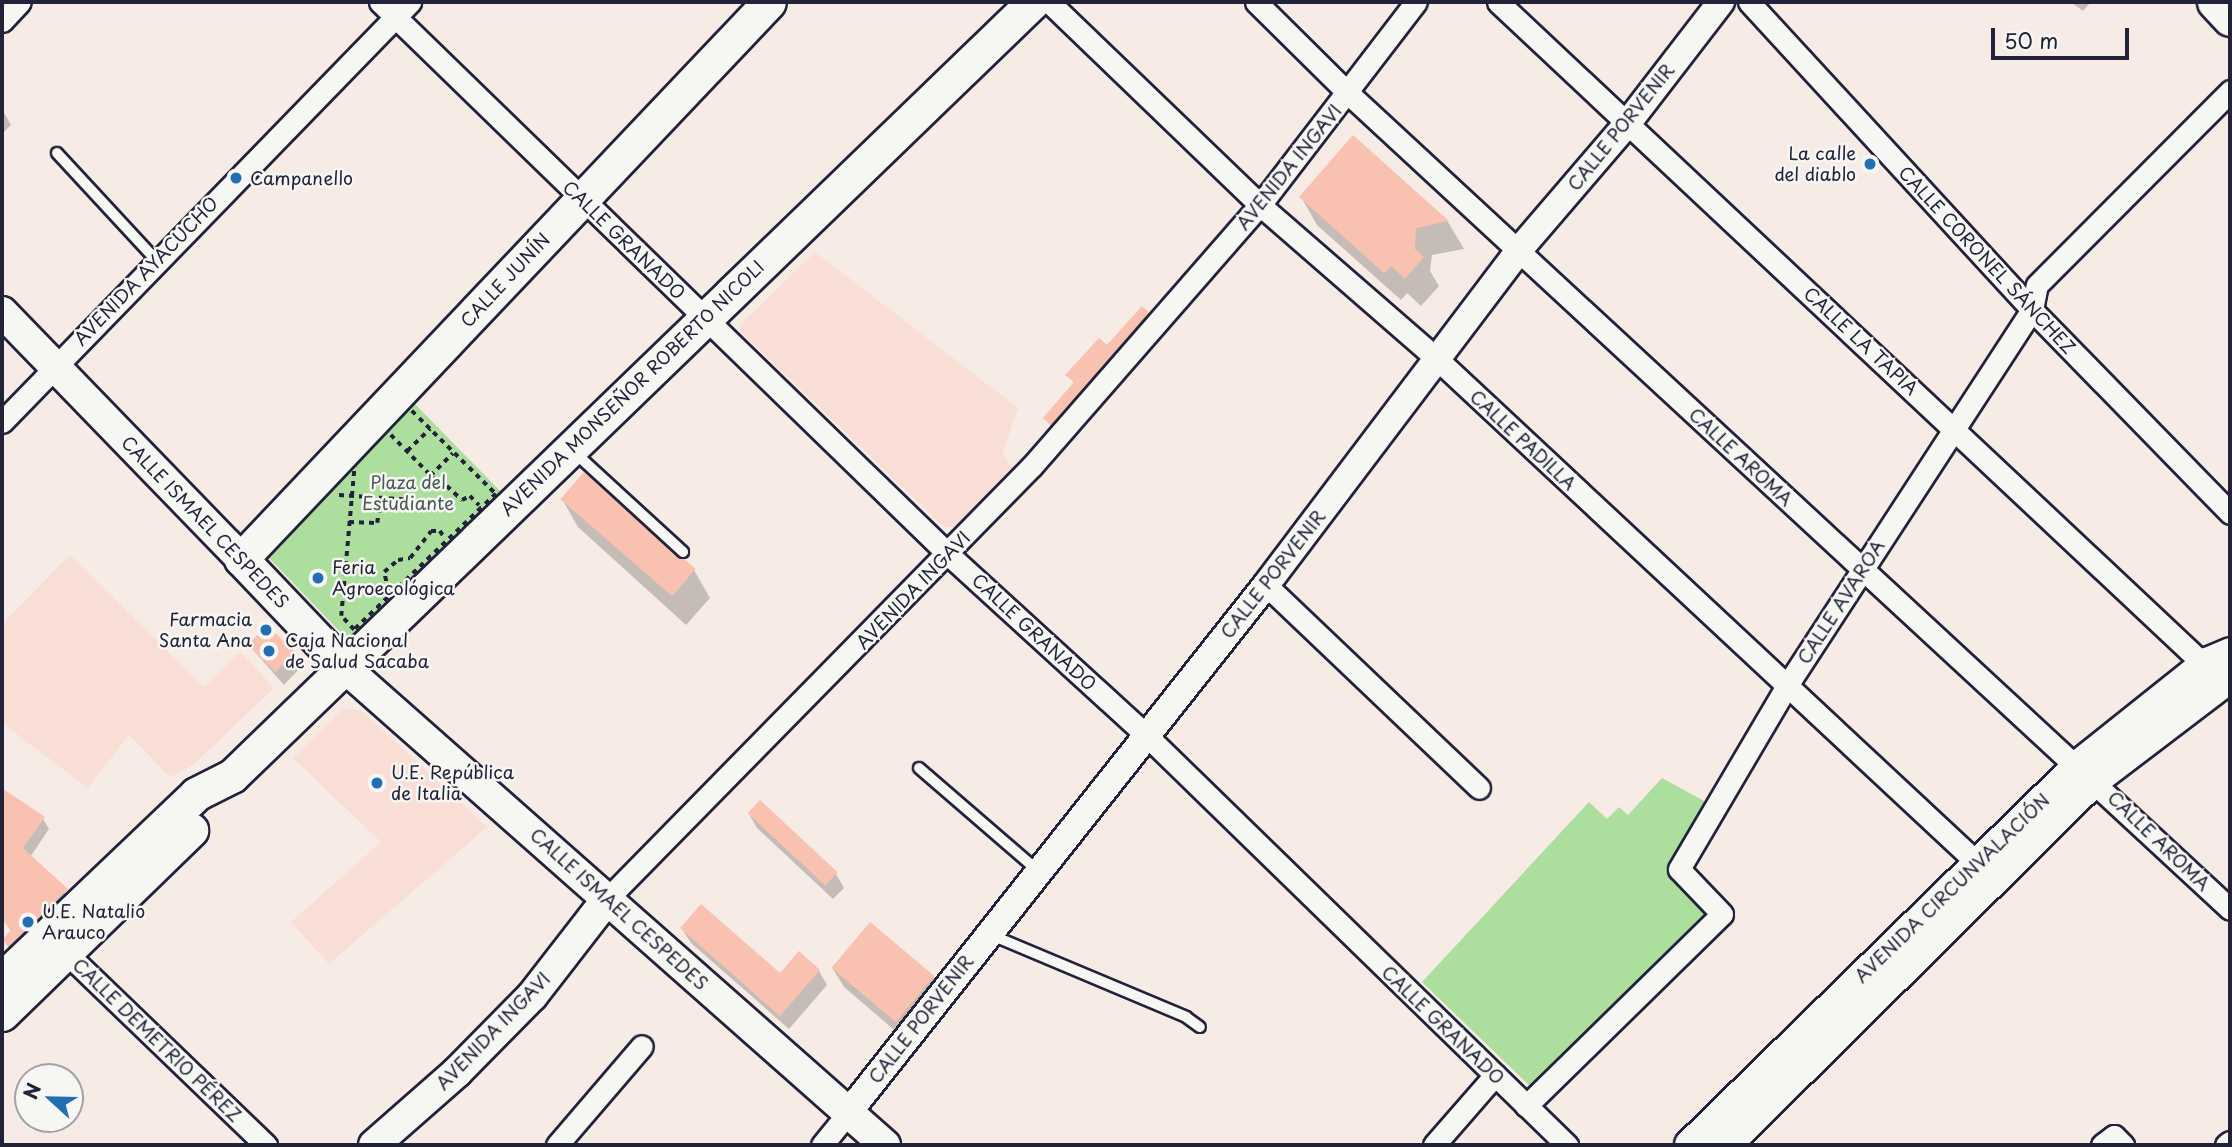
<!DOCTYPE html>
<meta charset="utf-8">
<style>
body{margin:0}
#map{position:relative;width:2232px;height:1147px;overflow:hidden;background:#f7ebe5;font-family:"Playpen Sans",sans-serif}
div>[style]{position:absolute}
.built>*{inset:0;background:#f8ded5}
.green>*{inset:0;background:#acde9e}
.shadow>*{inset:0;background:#0003}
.building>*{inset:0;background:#f9c1af;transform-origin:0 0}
.path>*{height:3.5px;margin-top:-1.75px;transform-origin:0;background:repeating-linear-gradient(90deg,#22223b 0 5px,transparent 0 10px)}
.roads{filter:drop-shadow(2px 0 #22223b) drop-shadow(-2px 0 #22223b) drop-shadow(0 2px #22223b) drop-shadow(0 -2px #22223b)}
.service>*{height:10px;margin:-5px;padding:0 5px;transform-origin:5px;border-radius:5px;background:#f6f6f2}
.minor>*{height:21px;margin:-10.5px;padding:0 10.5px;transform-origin:10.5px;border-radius:10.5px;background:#f6f6f2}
.tertiary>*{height:26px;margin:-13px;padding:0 13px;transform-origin:13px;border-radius:13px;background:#f6f6f2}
.secondary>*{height:30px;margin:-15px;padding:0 15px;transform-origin:15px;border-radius:15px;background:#f6f6f2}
.primary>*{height:33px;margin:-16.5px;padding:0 16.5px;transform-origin:16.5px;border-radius:16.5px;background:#f6f6f2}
.dots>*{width:19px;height:19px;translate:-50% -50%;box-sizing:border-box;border:4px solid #f6f6f2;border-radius:50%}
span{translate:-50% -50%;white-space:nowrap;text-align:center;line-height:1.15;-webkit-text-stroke:5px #f6f6f2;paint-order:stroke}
.street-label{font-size:18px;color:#22223b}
.poi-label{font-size:18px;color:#22223b}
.right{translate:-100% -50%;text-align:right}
.left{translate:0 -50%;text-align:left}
.park-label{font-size:18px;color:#4b5a59}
.frame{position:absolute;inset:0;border:4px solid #22223b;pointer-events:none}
.north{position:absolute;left:14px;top:1063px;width:70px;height:70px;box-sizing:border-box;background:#f6f6f2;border:2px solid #a1a1a9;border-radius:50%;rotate:292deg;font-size:19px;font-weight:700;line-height:28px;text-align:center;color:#22223b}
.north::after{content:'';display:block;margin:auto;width:24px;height:32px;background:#1f6fb2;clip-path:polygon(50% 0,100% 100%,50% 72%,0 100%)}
.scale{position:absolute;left:1991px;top:28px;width:138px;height:32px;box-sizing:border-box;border:4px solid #22223b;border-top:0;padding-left:9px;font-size:21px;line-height:24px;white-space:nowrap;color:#22223b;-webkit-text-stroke:5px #f6f6f2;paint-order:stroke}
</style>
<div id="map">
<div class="built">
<div style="clip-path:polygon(815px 252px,1018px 408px,1002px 454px,1012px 467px,956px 527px,944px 527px,740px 331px,740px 325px)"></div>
<div style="clip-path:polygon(70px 555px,204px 687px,240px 651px,274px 688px,193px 765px,170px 777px,129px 735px,88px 788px,2px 723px,2px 624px)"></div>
<div style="clip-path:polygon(343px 709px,361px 710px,487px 827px,329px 964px,291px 922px,381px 842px,293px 758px)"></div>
</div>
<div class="green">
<div style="clip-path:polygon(408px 397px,504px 495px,356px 635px,344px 636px,268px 557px,267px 547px)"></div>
<div style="clip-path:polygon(1662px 778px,1715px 807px,1667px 868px,1711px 915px,1533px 1089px,1422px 982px,1589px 802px,1607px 819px,1619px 807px,1628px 815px)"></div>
</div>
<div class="shadow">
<div style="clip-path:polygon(2071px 2px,2091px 2px,2083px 11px)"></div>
<div style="clip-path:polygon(2px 109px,11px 125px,2px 134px)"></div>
<div style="clip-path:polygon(1354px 138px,1448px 222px,1464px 249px,1432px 255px,1430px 271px,1439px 286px,1421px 306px,1407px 293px,1401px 300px,1317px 225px,1301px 197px)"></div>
<div style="clip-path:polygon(1147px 313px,1153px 323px,1056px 433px,1045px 418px,1075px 384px,1068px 375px)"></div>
<div style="clip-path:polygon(562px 499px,694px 570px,710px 598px,686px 625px,578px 527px)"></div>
<div style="clip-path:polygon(249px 645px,293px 653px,301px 667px,284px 685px)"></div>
<div style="clip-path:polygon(2px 790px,43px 819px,49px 829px,30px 857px,72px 900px,10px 950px,4px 940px,11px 932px,2px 913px)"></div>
<div style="clip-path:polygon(749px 814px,836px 874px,844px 888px,833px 899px,757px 828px)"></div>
<div style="clip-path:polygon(682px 929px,780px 976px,819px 971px,827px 985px,789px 1029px,691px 943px)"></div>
<div style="clip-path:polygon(833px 969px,933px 977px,943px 996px,906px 1040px,844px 987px)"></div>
</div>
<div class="building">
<div style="clip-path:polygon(1353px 135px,1449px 221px,1416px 228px,1415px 249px,1424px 257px,1405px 279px,1391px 266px,1384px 273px,1299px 197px)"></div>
<div style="clip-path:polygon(1142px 306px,1149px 312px,1051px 425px,1043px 418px,1074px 382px,1065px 375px,1099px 338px,1107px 345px)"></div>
<div style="left:584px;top:472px;width:148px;height:36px;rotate:41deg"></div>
<div style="left:267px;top:625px;width:39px;height:28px;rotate:44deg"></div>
<div style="clip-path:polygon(2px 788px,45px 817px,23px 848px,68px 889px,9px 946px,2px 940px,11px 930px,2px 920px)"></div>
<div style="left:760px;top:800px;width:106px;height:18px;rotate:43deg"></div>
<div style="clip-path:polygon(701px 904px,780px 973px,799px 951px,820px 970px,780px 1016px,680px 928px)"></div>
<div style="left:870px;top:922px;width:84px;height:60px;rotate:40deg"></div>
</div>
<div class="path">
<div style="left:405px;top:404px;width:128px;rotate:44.7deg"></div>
<div style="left:496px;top:494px;width:197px;rotate:136.2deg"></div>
<div style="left:354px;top:630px;width:19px;rotate:-133deg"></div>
<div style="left:341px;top:616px;width:159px;rotate:-84.9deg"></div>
<div style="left:355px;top:458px;width:74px;rotate:-47.2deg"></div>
<div style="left:391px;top:435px;width:74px;rotate:45.5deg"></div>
<div style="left:443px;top:488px;width:4px;rotate:-27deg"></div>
<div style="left:447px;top:486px;width:21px;rotate:43deg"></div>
<div style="left:462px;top:500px;width:9px;rotate:-27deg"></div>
<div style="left:470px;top:496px;width:13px;rotate:45deg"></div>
<div style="left:407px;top:451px;width:32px;rotate:-44deg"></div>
<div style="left:423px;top:483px;width:42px;rotate:-45deg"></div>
<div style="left:339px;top:495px;width:90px;rotate:3.8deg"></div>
<div style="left:349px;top:522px;width:28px;rotate:2deg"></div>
<div style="left:377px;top:523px;width:26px;rotate:-83deg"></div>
<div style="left:388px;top:591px;width:19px;rotate:-102deg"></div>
<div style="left:384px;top:572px;width:18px;rotate:-41deg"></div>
<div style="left:398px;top:560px;width:12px;rotate:-9deg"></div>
<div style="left:410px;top:558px;width:34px;rotate:-52deg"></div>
<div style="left:431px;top:531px;width:9px"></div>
<div style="left:440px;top:531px;width:7px;rotate:56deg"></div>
</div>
<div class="roads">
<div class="service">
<div style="left:57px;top:153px;width:147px;rotate:47.2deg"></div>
<div style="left:574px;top:452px;width:148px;rotate:42.5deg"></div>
<div style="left:919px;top:768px;width:156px;rotate:40.8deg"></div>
<div style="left:989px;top:934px;width:214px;rotate:22.8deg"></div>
<div style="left:1186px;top:1017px;width:17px;rotate:36deg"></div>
</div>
<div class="minor">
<div style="left:380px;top:2px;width:793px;rotate:44.18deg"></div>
<div style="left:949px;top:555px;width:267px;rotate:42.4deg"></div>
<div style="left:1146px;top:735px;width:588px;rotate:44.24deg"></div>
<div style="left:1049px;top:2px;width:293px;rotate:43.9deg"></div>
<div style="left:1260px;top:205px;width:233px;rotate:41deg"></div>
<div style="left:1436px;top:358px;width:755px;rotate:43.01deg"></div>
<div style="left:1256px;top:2px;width:131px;rotate:44.7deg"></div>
<div style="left:1349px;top:94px;width:1200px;rotate:42.77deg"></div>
<div style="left:1498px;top:2px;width:981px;rotate:43.18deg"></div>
<div style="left:1749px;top:2px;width:418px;rotate:47.4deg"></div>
<div style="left:2032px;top:310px;width:284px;rotate:45.7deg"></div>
<div style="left:2px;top:21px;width:26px;rotate:-47deg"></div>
<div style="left:2px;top:422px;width:586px;rotate:-45.83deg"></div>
<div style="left:1266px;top:585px;width:294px;rotate:43.6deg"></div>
<div style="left:608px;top:898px;width:605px;rotate:-45.54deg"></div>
<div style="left:1032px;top:466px;width:347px;rotate:-48.9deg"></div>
<div style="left:1260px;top:205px;width:256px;rotate:-52.5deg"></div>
<div style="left:58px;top:945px;width:289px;rotate:43.9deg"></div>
<div style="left:1526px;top:1106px;width:274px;rotate:-44.4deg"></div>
<div style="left:1722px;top:914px;width:62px;rotate:-133.7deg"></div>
<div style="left:1679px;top:869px;width:211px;rotate:-59.5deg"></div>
<div style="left:1786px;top:687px;width:450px;rotate:-56.9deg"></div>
<div style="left:2032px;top:310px;width:25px;rotate:-79deg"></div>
<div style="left:2037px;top:285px;width:274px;rotate:-45.1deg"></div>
<div style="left:557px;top:1145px;width:130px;rotate:-49.4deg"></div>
<div style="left:822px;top:1145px;width:41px;rotate:-50.9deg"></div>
<div style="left:1434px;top:1145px;width:93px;rotate:-48.9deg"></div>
<div style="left:2102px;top:1145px;width:15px;rotate:-37deg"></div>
<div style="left:2114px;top:1136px;width:13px;rotate:45deg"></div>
<div style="left:2226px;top:1145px;width:5px;rotate:-37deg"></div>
</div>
<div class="tertiary">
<div style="left:848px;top:1113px;width:673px;rotate:-51.63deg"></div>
<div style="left:1266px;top:585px;width:420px;rotate:-52.9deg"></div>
<div style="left:1519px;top:250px;width:166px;rotate:-49.4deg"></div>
<div style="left:1627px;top:124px;width:154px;rotate:-52.4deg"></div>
</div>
<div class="secondary">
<div style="left:2px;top:312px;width:344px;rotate:45.9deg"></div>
<div style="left:344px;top:667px;width:722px;rotate:41.46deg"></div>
<div style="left:374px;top:1145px;width:111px;rotate:-41.3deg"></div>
<div style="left:457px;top:1072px;width:107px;rotate:-45.4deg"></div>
<div style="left:532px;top:996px;width:124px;rotate:-52.2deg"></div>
<div style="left:1690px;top:1145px;width:544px;rotate:-44.33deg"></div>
<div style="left:2079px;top:765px;width:164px;rotate:-38.6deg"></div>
<div style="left:2207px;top:663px;width:25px;rotate:-23deg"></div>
<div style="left:1726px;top:1145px;width:519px;rotate:-44.69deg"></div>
<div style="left:2095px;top:780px;width:170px;rotate:-37.3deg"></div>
</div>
<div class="primary">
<div style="left:2214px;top:2px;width:23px;rotate:47deg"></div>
<div style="left:344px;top:667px;width:149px;rotate:-133.6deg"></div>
<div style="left:241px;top:559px;width:767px;rotate:-46.53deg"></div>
<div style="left:2px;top:979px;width:268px;rotate:-43.6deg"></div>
<div style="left:196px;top:794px;width:40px;rotate:-26.6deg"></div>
<div style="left:232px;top:776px;width:1114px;rotate:-44.02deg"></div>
<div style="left:2px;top:1014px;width:264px;rotate:-44.2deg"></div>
</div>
</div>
<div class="dots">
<div style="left:1870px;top:164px;background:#1f6fb2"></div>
<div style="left:236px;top:178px;background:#1f6fb2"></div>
<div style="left:318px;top:578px;background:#1f6fb2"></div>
<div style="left:266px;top:630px;background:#1f6fb2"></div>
<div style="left:269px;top:651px;background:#1f6fb2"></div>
<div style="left:377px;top:783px;background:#1f6fb2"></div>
<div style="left:28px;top:922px;background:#1f6fb2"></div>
</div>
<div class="street-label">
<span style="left:1621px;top:127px;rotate:-51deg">CALLE PORVENIR</span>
<span style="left:1289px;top:167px;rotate:-51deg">AVENIDA INGAVI</span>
<span style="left:624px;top:240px;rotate:44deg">CALLE GRANADO</span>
<span style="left:1987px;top:260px;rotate:47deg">CALLE CORONEL SÁNCHEZ</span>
<span style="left:146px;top:271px;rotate:-46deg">AVENIDA AYACUCHO</span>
<span style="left:505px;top:280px;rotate:-47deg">CALLE JUNÍN</span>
<span style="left:1861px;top:341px;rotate:43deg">CALLE LA TAPIA</span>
<span style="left:632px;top:388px;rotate:-44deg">AVENIDA MONSEÑOR ROBERTO NICOLI</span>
<span style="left:1523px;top:440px;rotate:43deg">CALLE PADILLA</span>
<span style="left:1741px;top:457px;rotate:43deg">CALLE AROMA</span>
<span style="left:205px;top:522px;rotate:46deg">CALLE ISMAEL CESPEDES</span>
<span style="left:1273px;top:574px;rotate:-52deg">CALLE PORVENIR</span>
<span style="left:913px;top:590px;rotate:-46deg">AVENIDA INGAVI</span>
<span style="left:1841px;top:602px;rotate:-57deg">CALLE AVAROA</span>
<span style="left:1034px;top:632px;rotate:43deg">CALLE GRANADO</span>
<span style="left:2159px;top:841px;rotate:44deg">CALLE AROMA</span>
<span style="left:1952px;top:888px;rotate:-44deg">AVENIDA CIRCUNVALACIÓN</span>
<span style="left:619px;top:909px;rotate:42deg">CALLE ISMAEL CESPEDES</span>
<span style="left:921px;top:1019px;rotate:-52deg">CALLE PORVENIR</span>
<span style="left:1443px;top:1025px;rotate:44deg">CALLE GRANADO</span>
<span style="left:493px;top:1031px;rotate:-46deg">AVENIDA INGAVI</span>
<span style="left:157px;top:1040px;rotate:44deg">CALLE DEMETRIO PÉREZ</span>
</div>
<div class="poi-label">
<span class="right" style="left:1856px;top:164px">La calle<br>del diablo</span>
<span class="left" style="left:250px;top:178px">Campanello</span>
<span class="left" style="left:332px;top:578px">Feria<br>Agroecológica</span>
<span class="right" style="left:252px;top:630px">Farmacia<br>Santa Ana</span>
<span class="left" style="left:285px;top:651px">Caja Nacional<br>de Salud Sacaba</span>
<span class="left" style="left:391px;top:783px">U.E. República<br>de Italia</span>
<span class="left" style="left:42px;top:922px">U.E. Natalio<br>Arauco</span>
</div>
<div class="park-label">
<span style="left:408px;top:493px">Plaza del<br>Estudiante</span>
</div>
<div class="frame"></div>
<div class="north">N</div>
<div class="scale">50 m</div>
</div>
